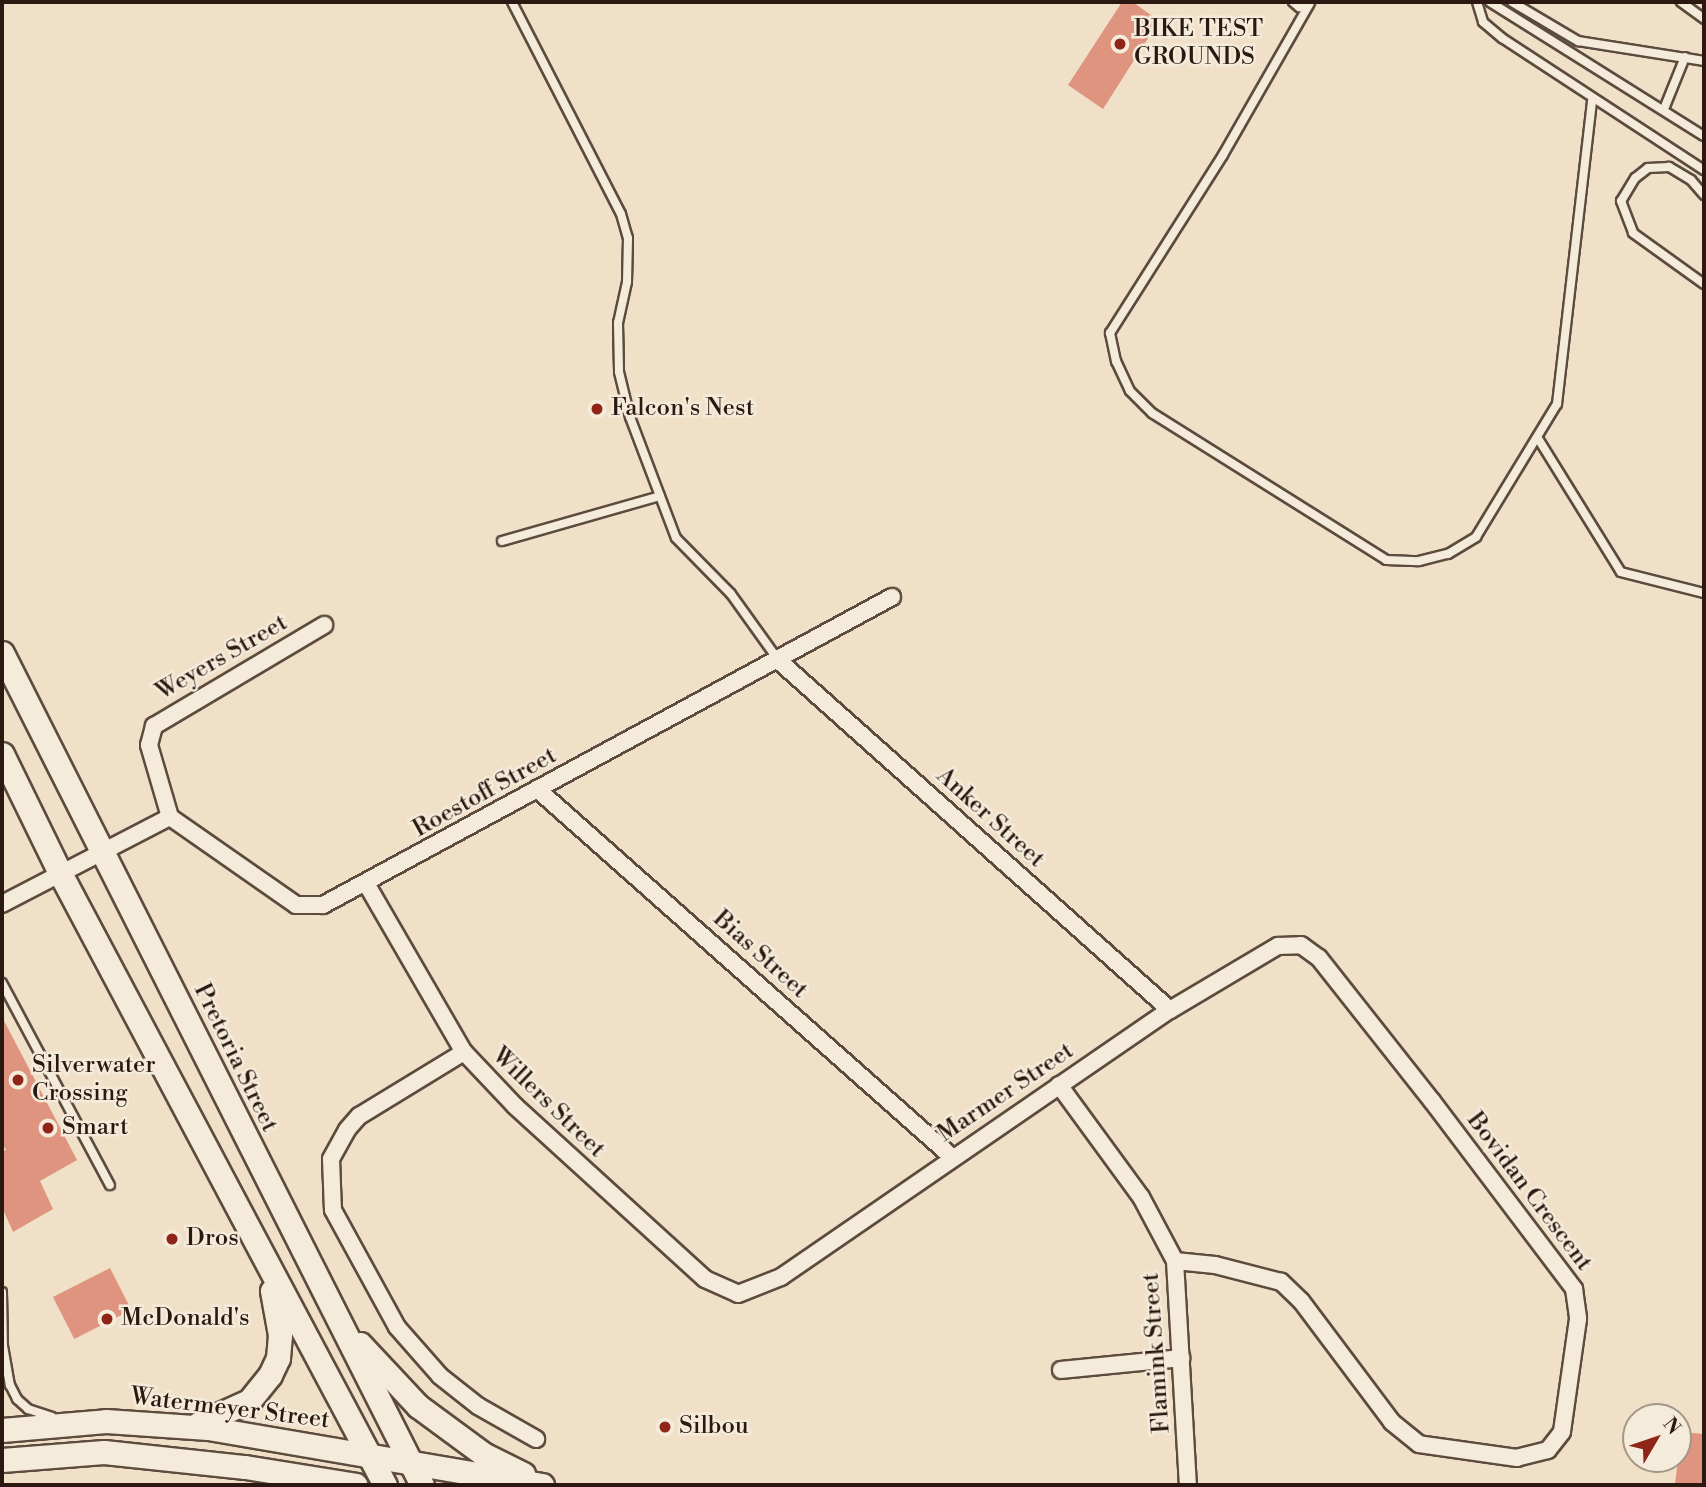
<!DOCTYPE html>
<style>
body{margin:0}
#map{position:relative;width:1706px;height:1487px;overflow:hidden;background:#efe0c7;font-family:"Libre Bodoni",serif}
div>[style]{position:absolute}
.building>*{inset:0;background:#de947e;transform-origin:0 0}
.roads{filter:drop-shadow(2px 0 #5c4b3e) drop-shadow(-2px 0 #5c4b3e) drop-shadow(0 2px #5c4b3e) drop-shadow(0 -2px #5c4b3e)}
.lane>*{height:8px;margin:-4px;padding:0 4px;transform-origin:4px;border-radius:4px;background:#f5ebdb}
.street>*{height:16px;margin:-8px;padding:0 8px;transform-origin:8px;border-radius:8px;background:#f5ebdb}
.secondary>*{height:23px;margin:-11.5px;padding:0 11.5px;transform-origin:11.5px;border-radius:11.5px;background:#f5ebdb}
.dots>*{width:19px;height:19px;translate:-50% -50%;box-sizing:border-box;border:4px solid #f5ebdb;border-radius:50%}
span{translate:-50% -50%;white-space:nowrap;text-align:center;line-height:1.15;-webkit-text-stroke:5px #f5ebdb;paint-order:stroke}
.poi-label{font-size:24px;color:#2b1911}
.left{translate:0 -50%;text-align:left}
.street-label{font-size:24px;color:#2b1911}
.frame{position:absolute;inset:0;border:4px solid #2b1911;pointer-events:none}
.north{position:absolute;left:1622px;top:1403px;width:70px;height:70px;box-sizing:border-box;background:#f5ebdb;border:2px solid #a4978a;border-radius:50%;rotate:51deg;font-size:19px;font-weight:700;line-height:28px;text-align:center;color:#2b1911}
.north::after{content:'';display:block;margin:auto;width:24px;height:32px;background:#8f2418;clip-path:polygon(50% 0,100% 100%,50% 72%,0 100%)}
</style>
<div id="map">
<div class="building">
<div style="clip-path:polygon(1122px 2px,1133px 2px,1159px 21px,1103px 109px,1068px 85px)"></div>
<div style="clip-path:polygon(2px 1017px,77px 1160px,40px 1181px,53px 1209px,13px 1232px,2px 1207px,2px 1152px,6px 1150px,2px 1143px)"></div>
<div style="left:110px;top:1268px;width:47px;height:64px;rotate:63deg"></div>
<div style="clip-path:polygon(1681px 1432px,1704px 1434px,1704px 1485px,1675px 1485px)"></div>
</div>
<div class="roads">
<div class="lane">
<div style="left:512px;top:2px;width:238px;rotate:62.8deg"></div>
<div style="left:621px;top:214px;width:25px;rotate:74deg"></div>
<div style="left:628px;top:238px;width:44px;rotate:91.3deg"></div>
<div style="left:627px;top:282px;width:42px;rotate:102.4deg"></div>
<div style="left:618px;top:323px;width:49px;rotate:88.8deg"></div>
<div style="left:619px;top:372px;width:46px;rotate:76.3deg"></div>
<div style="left:630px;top:417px;width:129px;rotate:69.2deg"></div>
<div style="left:676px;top:538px;width:78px;rotate:45.5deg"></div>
<div style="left:731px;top:594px;width:82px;rotate:54.4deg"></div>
<div style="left:1293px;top:2px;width:8px;rotate:40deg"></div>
<div style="left:1299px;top:7px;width:10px;rotate:-17deg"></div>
<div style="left:1477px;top:2px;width:21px;rotate:73deg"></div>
<div style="left:1483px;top:22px;width:25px;rotate:40deg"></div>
<div style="left:1502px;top:38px;width:241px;rotate:33.2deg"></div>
<div style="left:1490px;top:2px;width:252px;rotate:32.1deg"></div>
<div style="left:1512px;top:2px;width:77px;rotate:30.6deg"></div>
<div style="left:1578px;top:41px;width:128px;rotate:9deg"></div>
<div style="left:1681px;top:2px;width:29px;rotate:36deg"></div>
<div style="left:1310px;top:3px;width:175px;rotate:119.8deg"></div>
<div style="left:1223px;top:155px;width:211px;rotate:122.4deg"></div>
<div style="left:1110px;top:333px;width:29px;rotate:78deg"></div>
<div style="left:1116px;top:361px;width:33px;rotate:65deg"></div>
<div style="left:1130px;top:391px;width:31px;rotate:45deg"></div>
<div style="left:1152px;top:413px;width:276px;rotate:32.1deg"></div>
<div style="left:1386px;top:560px;width:33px;rotate:2deg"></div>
<div style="left:1419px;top:561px;width:30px;rotate:-14deg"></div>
<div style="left:1448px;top:554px;width:33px;rotate:-31deg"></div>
<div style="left:1476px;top:537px;width:156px;rotate:-58.7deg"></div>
<div style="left:1557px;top:404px;width:306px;rotate:-83.4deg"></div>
<div style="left:1664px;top:109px;width:56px;rotate:-68deg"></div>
<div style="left:1704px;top:195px;width:20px;rotate:-131deg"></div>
<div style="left:1691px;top:180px;width:26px;rotate:-149deg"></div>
<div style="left:1669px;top:167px;width:21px;rotate:177deg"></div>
<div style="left:1648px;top:168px;width:16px;rotate:142deg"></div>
<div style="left:1635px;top:178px;width:27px;rotate:121deg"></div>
<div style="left:1621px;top:201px;width:34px;rotate:69deg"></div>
<div style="left:1633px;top:233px;width:87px;rotate:35.7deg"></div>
<div style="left:1539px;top:440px;width:155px;rotate:58.2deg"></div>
<div style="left:1621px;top:572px;width:86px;rotate:14.2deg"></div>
<div style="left:502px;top:541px;width:164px;rotate:-15.9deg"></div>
<div style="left:2px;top:983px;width:229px;rotate:61.9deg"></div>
<div style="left:2px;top:1292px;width:58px;rotate:89deg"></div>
<div style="left:3px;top:1346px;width:40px;rotate:80deg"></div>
<div style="left:10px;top:1385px;width:16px;rotate:63deg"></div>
<div style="left:17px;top:1399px;width:15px;rotate:42deg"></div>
<div style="left:28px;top:1409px;width:25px;rotate:18deg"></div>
</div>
<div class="street">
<div style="left:779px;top:661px;width:524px;rotate:41.75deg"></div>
<div style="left:537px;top:789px;width:555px;rotate:41.56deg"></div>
<div style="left:170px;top:817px;width:75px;rotate:-106.3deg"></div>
<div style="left:149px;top:745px;width:20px;rotate:-75deg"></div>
<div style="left:154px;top:726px;width:198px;rotate:-30.7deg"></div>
<div style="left:367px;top:885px;width:193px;rotate:59.9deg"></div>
<div style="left:464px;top:1052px;width:74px;rotate:46.6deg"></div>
<div style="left:515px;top:1106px;width:257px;rotate:42.3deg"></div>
<div style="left:705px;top:1279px;width:36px;rotate:24deg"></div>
<div style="left:738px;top:1294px;width:46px;rotate:-21.6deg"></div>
<div style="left:781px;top:1277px;width:472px;rotate:-34.5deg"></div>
<div style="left:1170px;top:1010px;width:126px;rotate:-30.7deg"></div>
<div style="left:1278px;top:946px;width:23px;rotate:-2deg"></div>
<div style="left:1301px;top:945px;width:22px;rotate:36deg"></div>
<div style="left:1319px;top:958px;width:182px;rotate:51.7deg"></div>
<div style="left:1432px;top:1101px;width:236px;rotate:52.9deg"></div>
<div style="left:1574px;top:1289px;width:30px;rotate:82deg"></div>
<div style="left:1578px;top:1319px;width:114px;rotate:98.1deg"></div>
<div style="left:1562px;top:1432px;width:23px;rotate:128deg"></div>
<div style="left:1548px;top:1450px;width:32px;rotate:166deg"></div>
<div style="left:1517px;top:1458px;width:99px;rotate:-171.9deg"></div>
<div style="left:1419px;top:1444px;width:35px;rotate:-141deg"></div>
<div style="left:1392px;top:1422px;width:151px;rotate:-126.9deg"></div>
<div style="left:1301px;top:1301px;width:28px;rotate:-136deg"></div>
<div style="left:1281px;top:1282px;width:68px;rotate:-165.6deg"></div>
<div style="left:1215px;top:1265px;width:40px;rotate:-174.3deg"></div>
<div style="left:2px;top:904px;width:189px;rotate:-27.4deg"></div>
<div style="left:170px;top:817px;width:154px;rotate:34.9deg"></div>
<div style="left:296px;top:905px;width:27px"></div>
<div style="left:323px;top:905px;width:647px;rotate:-28.43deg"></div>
<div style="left:464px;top:1052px;width:123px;rotate:148.6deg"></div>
<div style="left:359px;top:1116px;width:18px;rotate:131deg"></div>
<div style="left:347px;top:1130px;width:33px;rotate:119deg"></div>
<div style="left:331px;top:1159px;width:51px;rotate:87.8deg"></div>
<div style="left:333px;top:1210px;width:133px;rotate:61.3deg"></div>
<div style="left:397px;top:1327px;width:65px;rotate:48.7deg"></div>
<div style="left:440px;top:1376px;width:48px;rotate:38.3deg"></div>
<div style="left:478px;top:1406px;width:67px;rotate:29.6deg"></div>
<div style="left:1059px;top:1085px;width:139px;rotate:53.8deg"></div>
<div style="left:1141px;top:1197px;width:72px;rotate:62deg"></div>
<div style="left:1175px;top:1261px;width:224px;rotate:86.7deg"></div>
<div style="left:1061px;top:1370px;width:121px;rotate:-5.7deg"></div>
</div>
<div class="secondary">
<div style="left:2px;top:653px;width:932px;rotate:63.22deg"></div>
<div style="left:2px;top:754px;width:132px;rotate:64deg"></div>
<div style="left:60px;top:873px;width:693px;rotate:62.03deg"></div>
<div style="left:360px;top:1344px;width:85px;rotate:46.9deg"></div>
<div style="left:418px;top:1406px;width:81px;rotate:36.4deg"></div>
<div style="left:483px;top:1454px;width:45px;rotate:26.6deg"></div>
<div style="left:198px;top:1424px;width:56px;rotate:-24.3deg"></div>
<div style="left:249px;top:1401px;width:33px;rotate:-51deg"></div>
<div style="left:270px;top:1375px;width:19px;rotate:-65deg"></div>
<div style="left:278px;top:1358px;width:23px;rotate:-85deg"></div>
<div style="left:280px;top:1335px;width:45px;rotate:-100.3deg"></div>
<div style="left:2px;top:1430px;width:104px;rotate:-4.9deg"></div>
<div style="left:106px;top:1421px;width:102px;rotate:3.9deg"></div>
<div style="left:208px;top:1428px;width:339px;rotate:9.7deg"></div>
<div style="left:2px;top:1460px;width:102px;rotate:-4.5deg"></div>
<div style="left:104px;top:1452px;width:142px;rotate:6.1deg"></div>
<div style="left:245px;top:1467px;width:112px;rotate:9.2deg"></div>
</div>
</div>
<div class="dots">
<div style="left:1120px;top:44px;background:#8f2418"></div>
<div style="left:597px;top:409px;background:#8f2418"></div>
<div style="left:18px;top:1080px;background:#8f2418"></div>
<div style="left:48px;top:1128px;background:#8f2418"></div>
<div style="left:172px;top:1239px;background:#8f2418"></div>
<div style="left:107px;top:1319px;background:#8f2418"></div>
<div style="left:665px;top:1427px;background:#8f2418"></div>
</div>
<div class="poi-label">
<span class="left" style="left:1134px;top:44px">BIKE TEST<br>GROUNDS</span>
<span class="left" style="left:611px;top:409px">Falcon's Nest</span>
<span class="left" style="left:32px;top:1080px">Silverwater<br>Crossing</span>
<span class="left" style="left:62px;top:1128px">Smart</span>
<span class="left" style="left:186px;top:1239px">Dros</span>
<span class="left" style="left:121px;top:1319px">McDonald's</span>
<span class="left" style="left:679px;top:1427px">Silbou</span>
</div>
<div class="street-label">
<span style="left:222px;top:658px;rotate:-30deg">Weyers Street</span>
<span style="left:485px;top:793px;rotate:-29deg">Roestoff Street</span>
<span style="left:990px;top:818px;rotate:42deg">Anker Street</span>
<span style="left:760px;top:955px;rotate:42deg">Bias Street</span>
<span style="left:235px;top:1058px;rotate:64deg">Pretoria Street</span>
<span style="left:1006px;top:1093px;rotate:-34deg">Marmer Street</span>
<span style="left:548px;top:1103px;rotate:44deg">Willers Street</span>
<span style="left:1529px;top:1192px;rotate:53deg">Bovidan Crescent</span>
<span style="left:1157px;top:1353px;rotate:-94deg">Flamink Street</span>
<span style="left:230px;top:1409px;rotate:7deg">Watermeyer Street</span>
</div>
<div class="frame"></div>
<div class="north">N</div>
</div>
